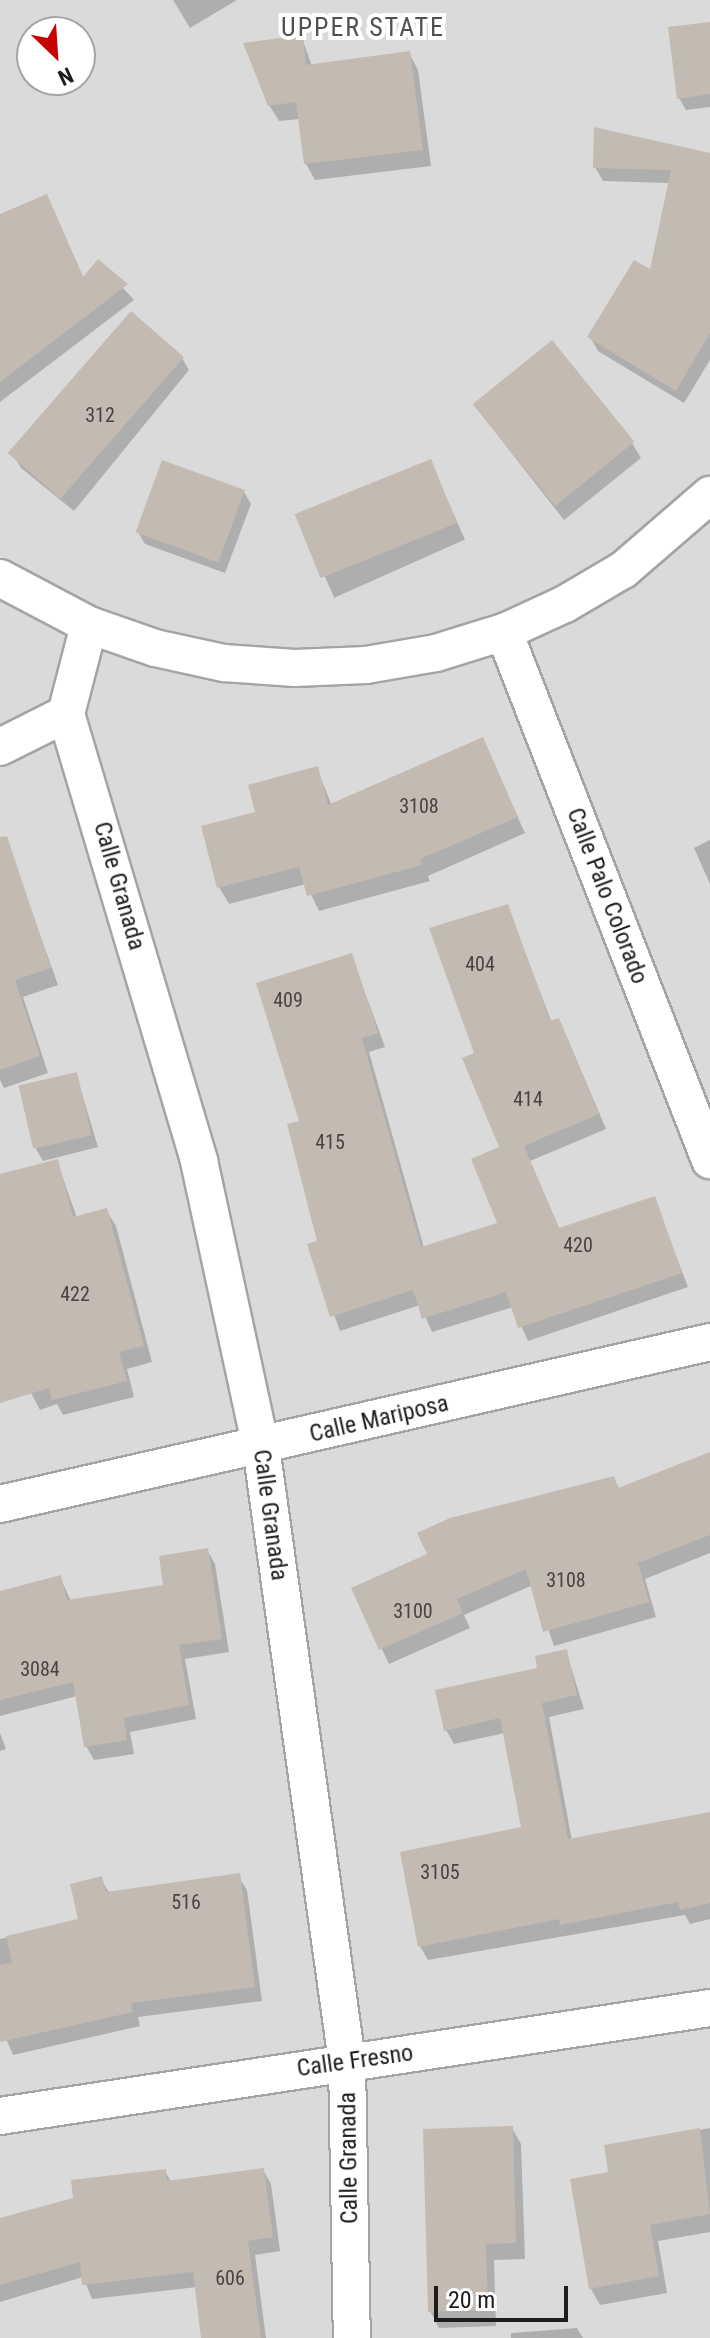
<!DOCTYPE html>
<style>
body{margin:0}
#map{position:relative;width:710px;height:2338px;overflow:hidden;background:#eeeae3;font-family:"Roboto Condensed",sans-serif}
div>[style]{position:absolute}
.residential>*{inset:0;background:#dbdada}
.shadow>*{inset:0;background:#0003;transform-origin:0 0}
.building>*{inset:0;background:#c3bab2;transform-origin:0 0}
.roads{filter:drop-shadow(2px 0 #a4a4a4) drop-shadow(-2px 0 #a4a4a4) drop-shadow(0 2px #a4a4a4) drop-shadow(0 -2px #a4a4a4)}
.minor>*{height:36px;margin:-18px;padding:0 18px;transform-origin:18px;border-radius:18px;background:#fff}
span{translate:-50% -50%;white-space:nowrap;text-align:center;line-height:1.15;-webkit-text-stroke:8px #fff;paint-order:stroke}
.number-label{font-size:20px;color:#464442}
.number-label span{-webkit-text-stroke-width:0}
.street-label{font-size:24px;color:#1d1d1d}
.neighbourhood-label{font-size:26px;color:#505050;letter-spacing:2px}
.north{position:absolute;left:16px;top:16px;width:80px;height:80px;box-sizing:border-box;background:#fff;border:2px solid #a5a5a5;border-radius:50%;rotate:155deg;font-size:22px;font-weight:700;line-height:32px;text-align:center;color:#1d1d1d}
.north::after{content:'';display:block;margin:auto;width:28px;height:36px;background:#c70203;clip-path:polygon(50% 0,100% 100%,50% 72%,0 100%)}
.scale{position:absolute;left:434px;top:2286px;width:134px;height:36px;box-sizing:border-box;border:4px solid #1d1d1d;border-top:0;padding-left:10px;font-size:24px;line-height:28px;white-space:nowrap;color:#1d1d1d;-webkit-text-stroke:6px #fff;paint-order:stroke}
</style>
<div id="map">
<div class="residential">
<div style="clip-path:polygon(evenodd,0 0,710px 0,710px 2338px,0 2338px,0 0,32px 32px,80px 32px,80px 80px,32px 80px,32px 32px)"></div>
</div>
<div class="shadow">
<div style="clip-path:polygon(173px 0,237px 0,190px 28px)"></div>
<div style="clip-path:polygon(710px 24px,710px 107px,686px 110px,679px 98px)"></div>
<div style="clip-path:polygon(302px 38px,312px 66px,409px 53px,418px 70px,431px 166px,315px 180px,306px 164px,300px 119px,279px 121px,269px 105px)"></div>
<div style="clip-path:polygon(710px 155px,710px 360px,684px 403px,598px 351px,590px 337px,651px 272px,670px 183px,603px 181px,595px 167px)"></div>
<div style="clip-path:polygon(54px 211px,84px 279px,99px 262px,134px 300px,0 402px,0 217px)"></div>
<div style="clip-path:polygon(182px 358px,189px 370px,74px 511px,21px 468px,14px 456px)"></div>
<div style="clip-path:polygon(474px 405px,632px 443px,641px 458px,564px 520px)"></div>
<div style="left:430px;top:461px;width:86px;height:143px;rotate:66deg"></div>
<div style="clip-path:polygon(244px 492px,251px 504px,225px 573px,145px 544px,138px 532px)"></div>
<div style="clip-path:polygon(482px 740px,525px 833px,428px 876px,430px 881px,319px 911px,306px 884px,229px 904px,219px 887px,257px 813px,317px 769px,332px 806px)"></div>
<div style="clip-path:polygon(710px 840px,710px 884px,694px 848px)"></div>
<div style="clip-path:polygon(14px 862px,58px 985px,23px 997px,48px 1073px,4px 1088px,0 1080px,0 866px)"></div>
<div style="clip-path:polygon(507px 906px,552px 1023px,558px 1020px,566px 1035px,606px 1129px,530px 1161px,560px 1230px,654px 1198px,688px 1287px,528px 1341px,513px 1307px,432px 1332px,420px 1305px,340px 1331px,309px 1246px,320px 1242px,302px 1122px,351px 955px,385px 1047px,369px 1052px,424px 1248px,500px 1224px,502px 1148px,476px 1054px)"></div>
<div style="clip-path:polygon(76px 1074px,98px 1147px,43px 1161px,36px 1149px)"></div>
<div style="clip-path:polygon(57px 1161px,77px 1218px,106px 1210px,116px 1226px,152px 1362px,127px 1369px,134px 1397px,63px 1415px,57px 1404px,40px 1410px,31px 1393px,0 1275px,0 1176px)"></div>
<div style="clip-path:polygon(710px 1454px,710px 1553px,645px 1579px,656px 1617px,554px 1646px,533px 1585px,464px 1615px,470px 1628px,389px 1664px,353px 1589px,613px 1478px,620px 1490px)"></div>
<div style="clip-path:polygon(207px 1550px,215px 1564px,229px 1652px,185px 1659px,196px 1719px,130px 1732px,134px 1754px,94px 1760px,86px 1746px,77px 1696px,0 1716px,0 1593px,60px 1577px,71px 1601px,165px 1586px)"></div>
<div style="clip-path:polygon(566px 1651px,584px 1709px,549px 1717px,572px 1841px,710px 1814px,710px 1919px,690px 1924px,685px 1915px,428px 1960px,420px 1946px,523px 1829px,505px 1733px,454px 1744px,446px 1730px)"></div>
<div style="clip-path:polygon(0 1733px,6px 1749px,0 1751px)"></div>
<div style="clip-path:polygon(238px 1876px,247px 1890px,262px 2001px,138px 2017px,140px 2026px,13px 2055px,0 2024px,0 1939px,80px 1921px,101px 1879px,110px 1894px)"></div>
<div style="clip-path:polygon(512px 2128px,521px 2144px,525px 2259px,494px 2260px,496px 2326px,439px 2328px,430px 2311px)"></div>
<div style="clip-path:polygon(710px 2128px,710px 2232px,658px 2241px,667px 2293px,600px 2305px,591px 2289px,572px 2180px,611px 2174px,606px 2146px)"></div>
<div style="clip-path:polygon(263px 2170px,271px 2184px,280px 2251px,255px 2255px,266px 2338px,203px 2338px,197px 2287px,92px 2299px,83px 2277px,0 2302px,0 2220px,165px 2171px,171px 2182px)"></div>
<div style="clip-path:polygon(577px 2328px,583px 2338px,511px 2338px,511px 2333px)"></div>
</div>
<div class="building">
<div style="clip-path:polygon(710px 22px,710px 94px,677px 99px,668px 27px)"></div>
<div style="clip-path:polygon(303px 35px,306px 65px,410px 51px,423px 150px,304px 164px,296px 102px,268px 106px,243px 43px)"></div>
<div style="clip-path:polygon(594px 127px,710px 153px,710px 333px,676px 391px,587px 337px,634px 260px,650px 269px,671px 170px,593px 168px)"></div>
<div style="clip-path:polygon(47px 194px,83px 277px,98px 259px,128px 284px,0 382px,0 214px)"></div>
<div style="left:131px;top:311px;width:70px;height:188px;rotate:41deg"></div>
<div style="left:552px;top:340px;width:131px;height:102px;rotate:51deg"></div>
<div style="left:431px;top:459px;width:69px;height:147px;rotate:68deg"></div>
<div style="left:162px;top:460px;width:88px;height:77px;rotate:20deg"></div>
<div style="clip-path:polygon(483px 737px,518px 817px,420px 859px,422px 865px,307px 896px,299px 867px,217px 888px,201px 826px,255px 812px,248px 785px,318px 766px,328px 805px)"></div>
<div style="clip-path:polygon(7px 836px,51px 968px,15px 980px,40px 1056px,0 1070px,0 837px)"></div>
<div style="clip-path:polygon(508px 904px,550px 1021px,559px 1018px,599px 1114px,524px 1146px,559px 1228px,655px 1196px,682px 1273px,518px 1328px,506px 1292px,422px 1319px,413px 1290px,330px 1317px,307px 1244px,317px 1241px,287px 1124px,299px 1121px,256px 983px,352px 953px,378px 1033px,362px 1038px,421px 1247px,497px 1223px,471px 1159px,499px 1147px,462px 1058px,474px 1053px,429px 928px)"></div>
<div style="left:77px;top:1072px;width:65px;height:60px;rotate:77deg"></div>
<div style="clip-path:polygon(58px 1159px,73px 1217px,107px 1208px,144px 1346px,119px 1352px,127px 1381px,52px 1400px,49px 1388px,0 1403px,0 1174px)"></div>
<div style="clip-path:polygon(710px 1452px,710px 1535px,638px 1563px,649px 1602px,543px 1632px,526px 1569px,457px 1599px,463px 1613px,379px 1650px,351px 1588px,427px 1554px,417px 1533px,450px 1518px,614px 1476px,618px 1488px)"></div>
<div style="clip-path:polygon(208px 1548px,222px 1639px,179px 1645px,189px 1705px,124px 1718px,127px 1740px,84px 1747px,73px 1682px,0 1700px,0 1591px,61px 1575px,67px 1600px,163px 1585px,159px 1556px)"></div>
<div style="clip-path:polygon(567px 1649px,577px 1695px,542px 1703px,568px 1839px,710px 1812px,710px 1903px,680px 1910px,678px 1902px,560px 1925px,559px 1919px,418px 1947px,400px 1852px,521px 1827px,500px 1718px,444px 1731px,435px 1690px,537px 1668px,535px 1656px)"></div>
<div style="clip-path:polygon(240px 1873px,255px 1987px,131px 2003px,133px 2012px,0 2042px,0 1965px,12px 1963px,6px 1936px,78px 1919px,70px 1884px,102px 1876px,106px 1892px)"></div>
<div style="clip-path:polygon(513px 2126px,516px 2243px,486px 2244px,488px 2310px,428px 2312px,423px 2129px)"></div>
<div style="clip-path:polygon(700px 2128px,710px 2214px,650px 2225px,659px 2276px,589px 2289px,570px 2179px,608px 2172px,604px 2145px)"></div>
<div style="clip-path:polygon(264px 2168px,273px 2237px,248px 2241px,261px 2338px,201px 2338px,193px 2272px,82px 2285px,80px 2262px,0 2285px,0 2218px,73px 2198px,71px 2180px,166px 2169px,167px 2181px)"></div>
</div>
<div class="roads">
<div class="minor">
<div style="left:0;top:578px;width:101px;rotate:27.8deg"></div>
<div style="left:89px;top:625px;width:70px;rotate:19.2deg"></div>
<div style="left:155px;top:648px;width:71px;rotate:12.3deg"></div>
<div style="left:224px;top:663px;width:71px;rotate:4deg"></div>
<div style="left:295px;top:668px;width:71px;rotate:-2.4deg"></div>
<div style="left:366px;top:665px;width:71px;rotate:-9.7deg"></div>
<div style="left:436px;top:653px;width:71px;rotate:-17.2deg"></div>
<div style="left:504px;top:632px;width:67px;rotate:-24.7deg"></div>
<div style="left:565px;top:604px;width:67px;rotate:-30.4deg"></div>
<div style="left:623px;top:570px;width:115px;rotate:-40.8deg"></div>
<div style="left:504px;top:632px;width:567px;rotate:68.69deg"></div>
<div style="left:66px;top:714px;width:466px;rotate:73.4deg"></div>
<div style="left:199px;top:1161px;width:293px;rotate:77.8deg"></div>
<div style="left:261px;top:1447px;width:620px;rotate:82.03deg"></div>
<div style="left:347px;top:2061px;width:277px;rotate:89deg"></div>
<div style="left:0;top:747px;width:74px;rotate:-26.6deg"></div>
<div style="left:66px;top:714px;width:92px;rotate:-75.5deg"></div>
<div style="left:0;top:1504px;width:728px;rotate:-12.85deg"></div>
<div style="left:0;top:2116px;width:718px;rotate:-8.65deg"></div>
</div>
</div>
<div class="number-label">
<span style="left:100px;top:415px">312</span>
<span style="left:419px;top:806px">3108</span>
<span style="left:480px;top:964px">404</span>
<span style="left:288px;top:1000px">409</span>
<span style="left:528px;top:1099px">414</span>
<span style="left:330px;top:1142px">415</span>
<span style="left:578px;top:1245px">420</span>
<span style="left:75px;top:1294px">422</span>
<span style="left:566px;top:1580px">3108</span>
<span style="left:413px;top:1611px">3100</span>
<span style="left:40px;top:1669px">3084</span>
<span style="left:440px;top:1872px">3105</span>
<span style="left:186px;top:1902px">516</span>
<span style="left:230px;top:2278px">606</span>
</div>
<div class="street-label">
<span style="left:119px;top:886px;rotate:74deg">Calle Granada</span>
<span style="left:607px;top:896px;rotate:69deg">Calle Palo Colorado</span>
<span style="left:379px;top:1419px;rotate:-13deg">Calle Mariposa</span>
<span style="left:270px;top:1515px;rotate:82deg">Calle Granada</span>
<span style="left:355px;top:2061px;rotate:-8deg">Calle Fresno</span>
<span style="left:349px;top:2158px;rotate:-91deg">Calle Granada</span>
</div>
<div class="neighbourhood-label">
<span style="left:363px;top:28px">UPPER STATE</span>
</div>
<div class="north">N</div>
<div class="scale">20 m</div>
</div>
